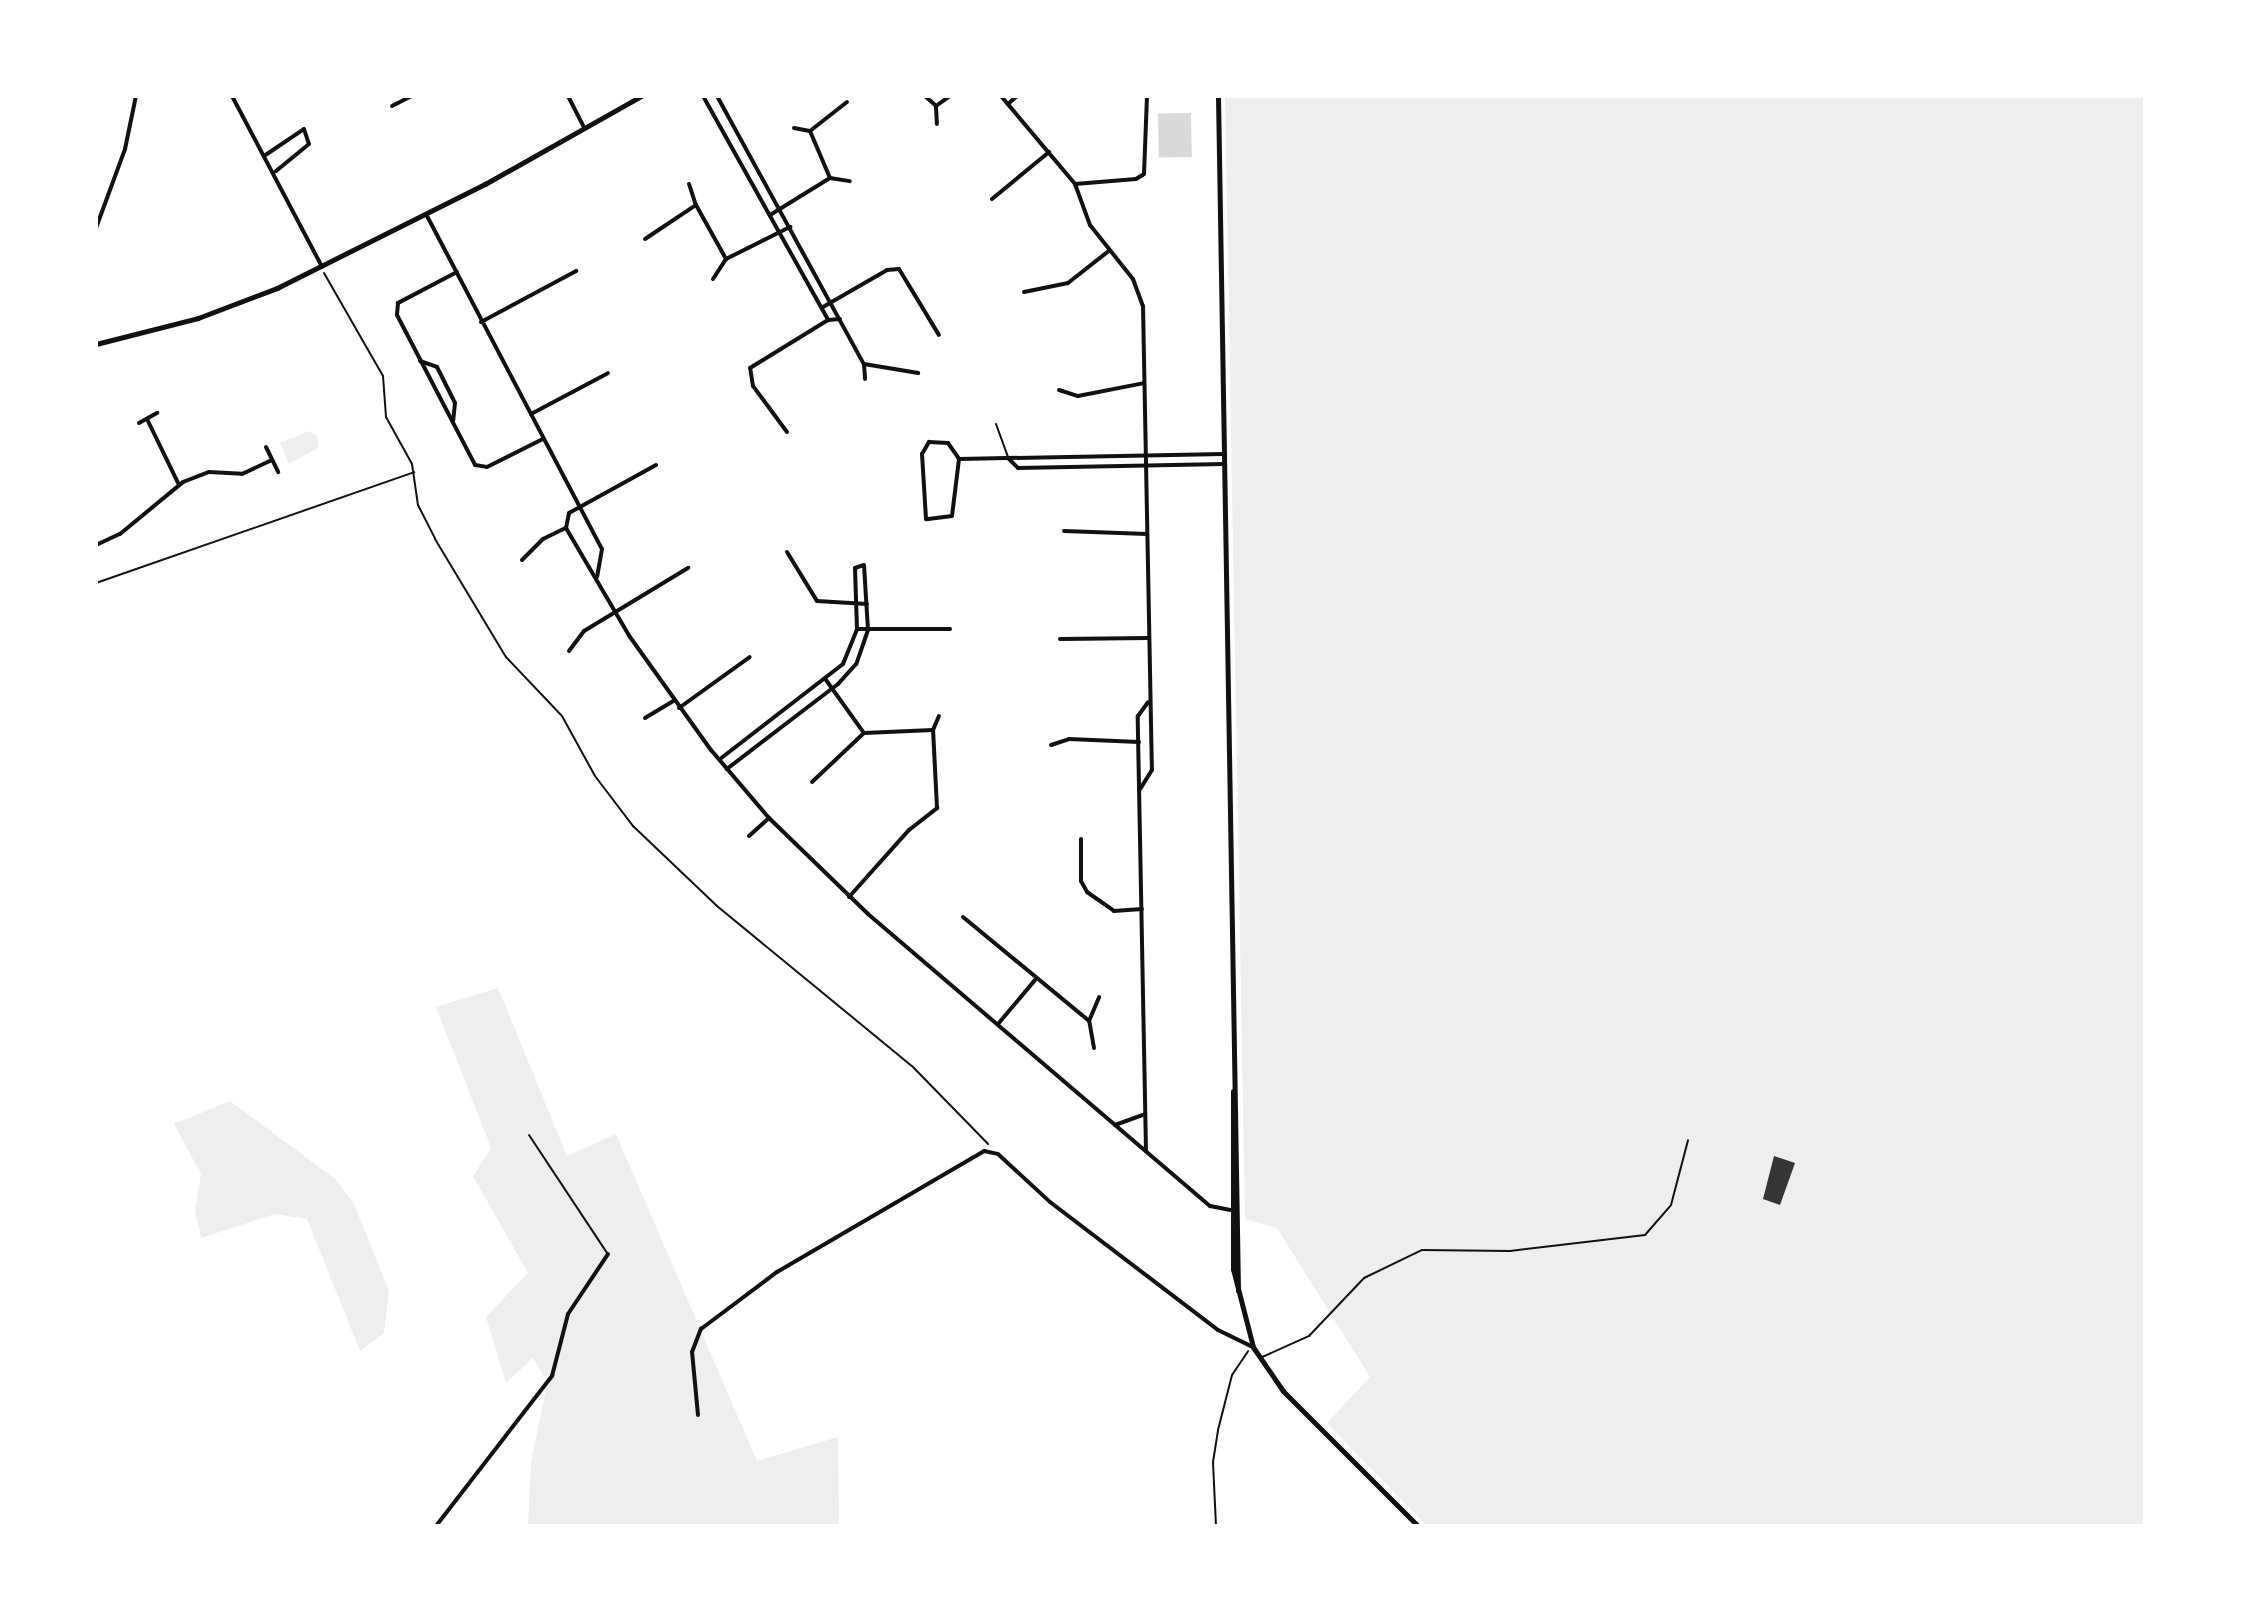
<!DOCTYPE html>
<style>
body{margin:0}
#map{position:relative;width:2241px;height:1622px;overflow:hidden;background:#fff;font-family:"Archivo Narrow",sans-serif}
div>[style]{position:absolute}
.green>*{inset:0;background:#eee}
.water>*{inset:0;background:#d9d9d9;transform-origin:0 0}
.building>*{inset:0;background:#353535}
.path>*{height:2px;margin:-1px;padding:0 1px;transform-origin:1px;border-radius:1px;background:#111}
.service>*{height:2px;margin:-1px;padding:0 1px;transform-origin:1px;border-radius:1px;background:#111}
.minor>*{height:4px;margin:-2px;padding:0 2px;transform-origin:2px;border-radius:2px;background:#111}
.tertiary>*{height:5px;margin:-2.5px;padding:0 2.5px;transform-origin:2.5px;border-radius:2.5px;background:#111}
span{translate:-50% -50%;white-space:nowrap;text-align:center;line-height:1.15;-webkit-text-stroke:8px #fff;paint-order:stroke}
.frame{position:absolute;inset:0;border:98px solid #fff;pointer-events:none}
</style>
<div id="map">
<div class="green">
<div style="clip-path:polygon(1225px 96px,2145px 96px,2145px 1526px,1427px 1526px,1327px 1423px,1370px 1377px,1277px 1228px,1245px 1219px)"></div>
<div style="clip-path:polygon(309px 431px,317px 436px,318px 448px,289px 464px,280px 443px)"></div>
<div style="clip-path:polygon(498px 988px,567px 1156px,616px 1134px,757px 1461px,838px 1437px,839px 1526px,528px 1526px,531px 1462px,549px 1375px,544px 1377px,533px 1358px,506px 1383px,486px 1317px,528px 1273px,473px 1176px,491px 1148px,436px 1007px)"></div>
<div style="clip-path:polygon(230px 1101px,335px 1179px,353px 1202px,389px 1291px,384px 1333px,360px 1351px,307px 1219px,275px 1214px,201px 1238px,195px 1211px,201px 1174px,174px 1124px)"></div>
</div>
<div class="water">
<div style="left:1191px;top:113px;width:44px;height:33px;rotate:89deg"></div>
</div>
<div class="building">
<div style="clip-path:polygon(1774px 1156px,1795px 1163px,1780px 1205px,1763px 1199px)"></div>
</div>
<div class="path">
<div style="left:324px;top:273px;width:119px;rotate:60.2deg"></div>
<div style="left:383px;top:376px;width:41px;rotate:85.8deg"></div>
<div style="left:386px;top:417px;width:54px;rotate:61deg"></div>
<div style="left:412px;top:464px;width:41px;rotate:81.7deg"></div>
<div style="left:418px;top:505px;width:38px;rotate:63deg"></div>
<div style="left:435px;top:539px;width:138px;rotate:59deg"></div>
<div style="left:506px;top:657px;width:81px;rotate:46.5deg"></div>
<div style="left:562px;top:716px;width:68px;rotate:61.2deg"></div>
<div style="left:595px;top:776px;width:63px;rotate:52.8deg"></div>
<div style="left:633px;top:826px;width:116px;rotate:43.6deg"></div>
<div style="left:717px;top:906px;width:252px;rotate:39.4deg"></div>
<div style="left:912px;top:1066px;width:109px;rotate:45.7deg"></div>
<div style="left:96px;top:583px;width:337px;rotate:-19.2deg"></div>
<div style="left:1216px;top:1526px;width:64px;rotate:-92.7deg"></div>
<div style="left:1213px;top:1462px;width:32px;rotate:-81deg"></div>
<div style="left:1218px;top:1430px;width:57px;rotate:-75.7deg"></div>
<div style="left:1232px;top:1375px;width:29px;rotate:-56deg"></div>
</div>
<div class="service">
<div style="left:996px;top:424px;width:35px;rotate:70deg"></div>
<div style="left:529px;top:1135px;width:141px;rotate:56.5deg"></div>
<div style="left:1260px;top:1358px;width:54px;rotate:-24.2deg"></div>
<div style="left:1309px;top:1336px;width:80px;rotate:-46.5deg"></div>
<div style="left:1364px;top:1278px;width:64px;rotate:-25.8deg"></div>
<div style="left:1422px;top:1250px;width:88px;rotate:0.7deg"></div>
<div style="left:1510px;top:1251px;width:136px;rotate:-6.8deg"></div>
<div style="left:1645px;top:1235px;width:40px;rotate:-49deg"></div>
<div style="left:1671px;top:1205px;width:67px;rotate:-75.3deg"></div>
</div>
<div class="minor">
<div style="left:232px;top:96px;width:193px;rotate:62.2deg"></div>
<div style="left:568px;top:96px;width:35px;rotate:63deg"></div>
<div style="left:703px;top:96px;width:257px;rotate:60.8deg"></div>
<div style="left:717px;top:96px;width:306px;rotate:61.3deg"></div>
<div style="left:864px;top:364px;width:55px;rotate:9.5deg"></div>
<div style="left:925px;top:96px;width:15px;rotate:42deg"></div>
<div style="left:936px;top:106px;width:17px;rotate:-36deg"></div>
<div style="left:1001px;top:96px;width:115px;rotate:49.9deg"></div>
<div style="left:1075px;top:184px;width:44px;rotate:69.9deg"></div>
<div style="left:1090px;top:225px;width:69px;rotate:51.5deg"></div>
<div style="left:1133px;top:279px;width:29px;rotate:70deg"></div>
<div style="left:1143px;top:306px;width:464px;rotate:88.9deg"></div>
<div style="left:1152px;top:770px;width:22px;rotate:122deg"></div>
<div style="left:1008px;top:104px;width:12px;rotate:-42deg"></div>
<div style="left:392px;top:106px;width:22px;rotate:-27deg"></div>
<div style="left:936px;top:107px;width:17px;rotate:87deg"></div>
<div style="left:794px;top:128px;width:16px;rotate:11deg"></div>
<div style="left:264px;top:156px;width:48px;rotate:-34deg"></div>
<div style="left:304px;top:129px;width:16px;rotate:72deg"></div>
<div style="left:309px;top:144px;width:43px;rotate:140.7deg"></div>
<div style="left:830px;top:178px;width:51px;rotate:-113.1deg"></div>
<div style="left:810px;top:131px;width:47px;rotate:-38.1deg"></div>
<div style="left:689px;top:184px;width:22px;rotate:72deg"></div>
<div style="left:1075px;top:184px;width:61px;rotate:-4.7deg"></div>
<div style="left:1136px;top:179px;width:9px;rotate:-32deg"></div>
<div style="left:1144px;top:174px;width:78px;rotate:-87.8deg"></div>
<div style="left:992px;top:199px;width:74px;rotate:-39.5deg"></div>
<div style="left:426px;top:214px;width:378px;rotate:62.3deg"></div>
<div style="left:602px;top:549px;width:28px;rotate:100deg"></div>
<div style="left:770px;top:215px;width:70px;rotate:-31.7deg"></div>
<div style="left:830px;top:178px;width:20px;rotate:9deg"></div>
<div style="left:96px;top:228px;width:84px;rotate:-69.8deg"></div>
<div style="left:125px;top:149px;width:54px;rotate:-78.3deg"></div>
<div style="left:645px;top:239px;width:61px;rotate:-33.7deg"></div>
<div style="left:696px;top:205px;width:62px;rotate:60.9deg"></div>
<div style="left:726px;top:259px;width:72px;rotate:-26.6deg"></div>
<div style="left:457px;top:272px;width:67px;rotate:152.3deg"></div>
<div style="left:398px;top:303px;width:12px;rotate:95deg"></div>
<div style="left:397px;top:315px;width:169px;rotate:62.5deg"></div>
<div style="left:475px;top:465px;width:12px;rotate:9deg"></div>
<div style="left:487px;top:467px;width:63px;rotate:-26.6deg"></div>
<div style="left:713px;top:279px;width:24px;rotate:-57deg"></div>
<div style="left:1024px;top:292px;width:45px;rotate:-11.6deg"></div>
<div style="left:1068px;top:283px;width:53px;rotate:-38.2deg"></div>
<div style="left:823px;top:307px;width:74px;rotate:-30deg"></div>
<div style="left:887px;top:270px;width:12px;rotate:-5deg"></div>
<div style="left:899px;top:269px;width:77px;rotate:58.8deg"></div>
<div style="left:481px;top:322px;width:108px;rotate:-28.2deg"></div>
<div style="left:420px;top:361px;width:18px;rotate:19deg"></div>
<div style="left:437px;top:367px;width:40px;rotate:63.4deg"></div>
<div style="left:455px;top:403px;width:18px;rotate:96deg"></div>
<div style="left:864px;top:364px;width:15px;rotate:86deg"></div>
<div style="left:1059px;top:390px;width:20px;rotate:18deg"></div>
<div style="left:1078px;top:396px;width:67px;rotate:-11.1deg"></div>
<div style="left:531px;top:414px;width:87px;rotate:-28deg"></div>
<div style="left:147px;top:419px;width:73px;rotate:64.1deg"></div>
<div style="left:139px;top:423px;width:21px;rotate:-29deg"></div>
<div style="left:787px;top:432px;width:57px;rotate:-126.5deg"></div>
<div style="left:753px;top:386px;width:18px;rotate:-99deg"></div>
<div style="left:750px;top:368px;width:92px;rotate:-31.6deg"></div>
<div style="left:828px;top:320px;width:12px;rotate:-5deg"></div>
<div style="left:266px;top:447px;width:28px;rotate:64deg"></div>
<div style="left:1008px;top:458px;width:14px;rotate:45deg"></div>
<div style="left:1018px;top:468px;width:206px;rotate:-1.1deg"></div>
<div style="left:959px;top:459px;width:57px;rotate:97deg"></div>
<div style="left:952px;top:516px;width:26px;rotate:173deg"></div>
<div style="left:926px;top:519px;width:65px;rotate:-93.5deg"></div>
<div style="left:922px;top:454px;width:14px;rotate:-60deg"></div>
<div style="left:929px;top:442px;width:19px;rotate:3deg"></div>
<div style="left:948px;top:443px;width:19px;rotate:55deg"></div>
<div style="left:959px;top:459px;width:265px;rotate:-1.1deg"></div>
<div style="left:656px;top:465px;width:99px;rotate:151.1deg"></div>
<div style="left:569px;top:513px;width:15px;rotate:101deg"></div>
<div style="left:566px;top:528px;width:126px;rotate:59.6deg"></div>
<div style="left:630px;top:637px;width:139px;rotate:54.4deg"></div>
<div style="left:711px;top:750px;width:89px;rotate:49.5deg"></div>
<div style="left:769px;top:818px;width:138px;rotate:44.1deg"></div>
<div style="left:868px;top:914px;width:450px;rotate:40.5deg"></div>
<div style="left:1210px;top:1206px;width:26px;rotate:11deg"></div>
<div style="left:1064px;top:531px;width:83px;rotate:2.1deg"></div>
<div style="left:96px;top:545px;width:26px;rotate:-25deg"></div>
<div style="left:120px;top:534px;width:82px;rotate:-39.5deg"></div>
<div style="left:183px;top:482px;width:28px;rotate:-21deg"></div>
<div style="left:209px;top:472px;width:33px;rotate:3deg"></div>
<div style="left:242px;top:474px;width:33px;rotate:-25deg"></div>
<div style="left:787px;top:552px;width:57px;rotate:58.5deg"></div>
<div style="left:817px;top:601px;width:50px;rotate:3.4deg"></div>
<div style="left:522px;top:560px;width:30px;rotate:-45deg"></div>
<div style="left:543px;top:539px;width:25px;rotate:-26deg"></div>
<div style="left:857px;top:629px;width:93px"></div>
<div style="left:1060px;top:639px;width:89px;rotate:-0.6deg"></div>
<div style="left:569px;top:651px;width:25px;rotate:-53deg"></div>
<div style="left:584px;top:631px;width:122px;rotate:-31.2deg"></div>
<div style="left:826px;top:680px;width:65px;rotate:54.4deg"></div>
<div style="left:679px;top:708px;width:87px;rotate:-35.7deg"></div>
<div style="left:645px;top:718px;width:33px;rotate:-31deg"></div>
<div style="left:933px;top:730px;width:15px;rotate:-67deg"></div>
<div style="left:1051px;top:745px;width:19px;rotate:-18deg"></div>
<div style="left:1069px;top:739px;width:70px;rotate:2.5deg"></div>
<div style="left:720px;top:759px;width:155px;rotate:-37.7deg"></div>
<div style="left:843px;top:664px;width:38px;rotate:-68deg"></div>
<div style="left:857px;top:629px;width:61px;rotate:-91.9deg"></div>
<div style="left:855px;top:568px;width:9px;rotate:-18deg"></div>
<div style="left:864px;top:565px;width:65px;rotate:86.5deg"></div>
<div style="left:868px;top:630px;width:36px;rotate:109deg"></div>
<div style="left:856px;top:664px;width:27px;rotate:132deg"></div>
<div style="left:838px;top:684px;width:140px;rotate:142.6deg"></div>
<div style="left:812px;top:782px;width:71px;rotate:-43.3deg"></div>
<div style="left:749px;top:836px;width:27px;rotate:-42deg"></div>
<div style="left:1081px;top:839px;width:42px;rotate:90deg"></div>
<div style="left:1081px;top:881px;width:13px;rotate:61deg"></div>
<div style="left:1087px;top:892px;width:33px;rotate:35deg"></div>
<div style="left:1114px;top:911px;width:28px;rotate:-4deg"></div>
<div style="left:849px;top:897px;width:90px;rotate:-48.2deg"></div>
<div style="left:909px;top:830px;width:36px;rotate:-38deg"></div>
<div style="left:937px;top:808px;width:78px;rotate:-92.9deg"></div>
<div style="left:933px;top:730px;width:69px;rotate:177.5deg"></div>
<div style="left:963px;top:917px;width:163px;rotate:39.5deg"></div>
<div style="left:998px;top:1024px;width:57px;rotate:-49.9deg"></div>
<div style="left:1094px;top:1048px;width:27px;rotate:-100deg"></div>
<div style="left:1089px;top:1021px;width:26px;rotate:-67deg"></div>
<div style="left:1115px;top:1125px;width:32px;rotate:-20deg"></div>
<div style="left:1146px;top:1151px;width:435px;rotate:-91.1deg"></div>
<div style="left:1138px;top:716px;width:17px;rotate:-54deg"></div>
<div style="left:698px;top:1415px;width:63px;rotate:-95.4deg"></div>
<div style="left:692px;top:1352px;width:25px;rotate:-69deg"></div>
<div style="left:701px;top:1329px;width:95px;rotate:-36.9deg"></div>
<div style="left:777px;top:1272px;width:240px;rotate:-30.3deg"></div>
<div style="left:984px;top:1151px;width:14px;rotate:12deg"></div>
<div style="left:998px;top:1154px;width:71px;rotate:42.7deg"></div>
<div style="left:1050px;top:1202px;width:211px;rotate:37.3deg"></div>
<div style="left:1218px;top:1330px;width:39px;rotate:26deg"></div>
<div style="left:436px;top:1526px;width:190px;rotate:-52.3deg"></div>
<div style="left:552px;top:1376px;width:64px;rotate:-75.5deg"></div>
<div style="left:568px;top:1314px;width:72px;rotate:-56.3deg"></div>
</div>
<div class="tertiary">
<div style="left:1218px;top:96px;width:1195px;rotate:89.04deg"></div>
<div style="left:96px;top:344px;width:105px;rotate:-14.3deg"></div>
<div style="left:198px;top:318px;width:85px;rotate:-20.8deg"></div>
<div style="left:277px;top:288px;width:233px;rotate:-26.6deg"></div>
<div style="left:485px;top:184px;width:179px;rotate:-29.4deg"></div>
<div style="left:1233px;top:1091px;width:178px;rotate:90deg"></div>
<div style="left:1233px;top:1269px;width:81px;rotate:75.6deg"></div>
<div style="left:1253px;top:1347px;width:53px;rotate:55.7deg"></div>
<div style="left:1283px;top:1391px;width:191px;rotate:45deg"></div>
</div>
<div class="frame"></div>
</div>
